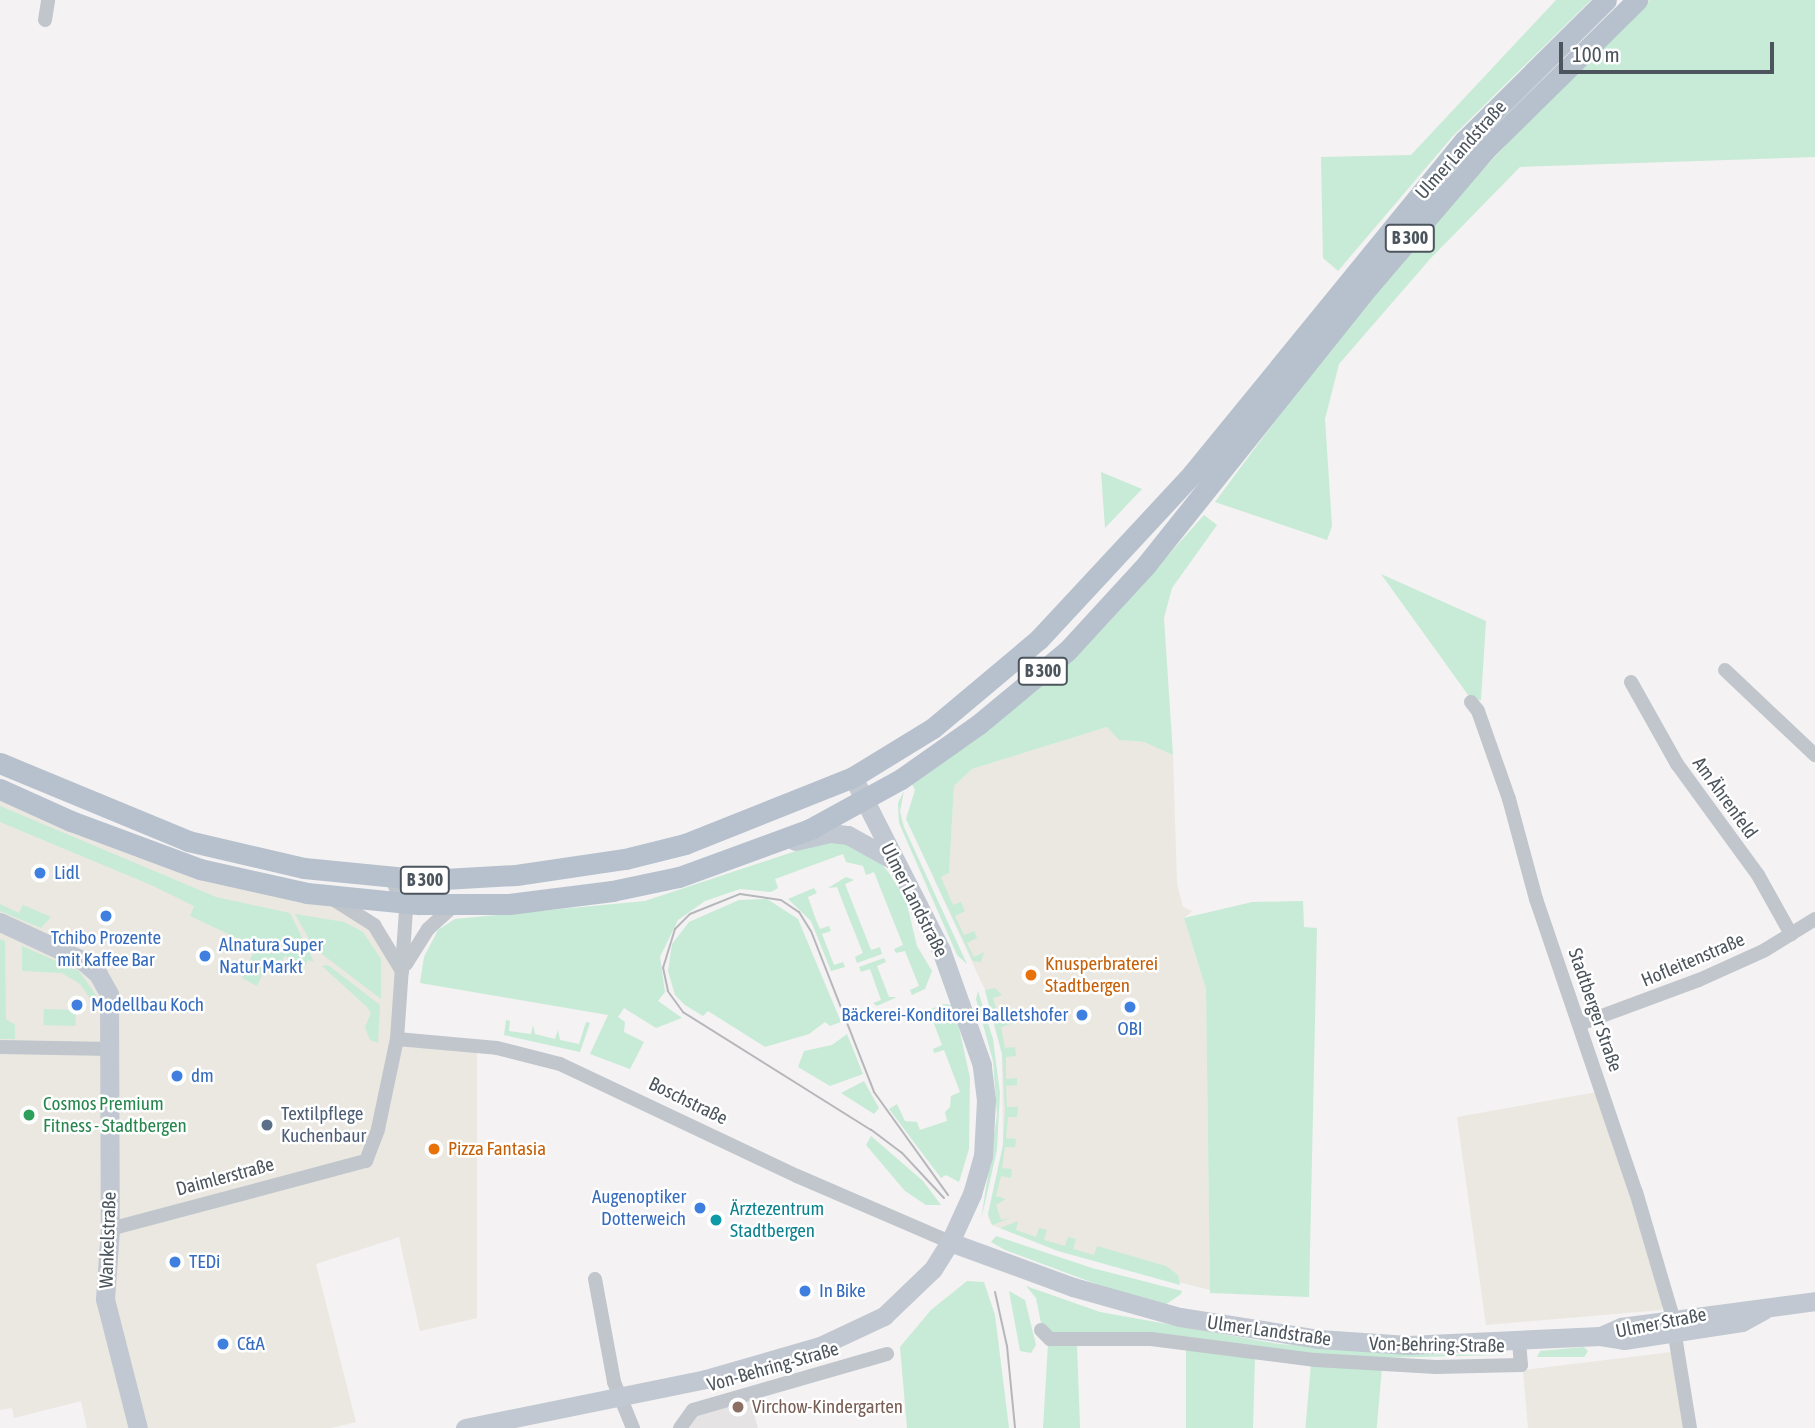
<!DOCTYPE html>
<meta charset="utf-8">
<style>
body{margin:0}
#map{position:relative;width:1815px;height:1428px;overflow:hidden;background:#f4f2f2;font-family:"Asap Condensed",sans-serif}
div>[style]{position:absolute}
.commercial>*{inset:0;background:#eae8e0}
.education>*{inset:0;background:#e5e3e3}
.green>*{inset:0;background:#c7ebd6;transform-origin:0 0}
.street>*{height:14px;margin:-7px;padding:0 7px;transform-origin:7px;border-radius:7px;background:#c0c6cc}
.secondary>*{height:19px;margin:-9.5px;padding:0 9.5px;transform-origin:9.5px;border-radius:9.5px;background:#c1c8d1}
.primary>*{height:21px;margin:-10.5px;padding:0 10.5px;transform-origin:10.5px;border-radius:10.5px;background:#b6c1cd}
.tram>*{height:2px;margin:-1px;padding:0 1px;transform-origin:1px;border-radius:1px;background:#b5b7bb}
.dots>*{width:19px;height:19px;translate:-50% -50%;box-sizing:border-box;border:4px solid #fff;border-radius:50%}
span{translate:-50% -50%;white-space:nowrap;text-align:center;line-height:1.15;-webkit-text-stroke:5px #fff;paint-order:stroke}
.shield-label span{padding:2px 5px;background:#fff;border:2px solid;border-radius:5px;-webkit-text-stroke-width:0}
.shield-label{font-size:18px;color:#4c555d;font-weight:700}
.street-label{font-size:19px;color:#4c555d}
.shop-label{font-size:19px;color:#366cbe}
.left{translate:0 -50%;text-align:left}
.right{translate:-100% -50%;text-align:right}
.food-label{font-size:19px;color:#c56008}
.leisure-label{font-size:19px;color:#27864d}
.service-label{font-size:19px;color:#4e5e75}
.culture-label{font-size:19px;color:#0d838f}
.education-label{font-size:19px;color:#785e54}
.scale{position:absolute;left:1559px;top:42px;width:215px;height:32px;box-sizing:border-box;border:4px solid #4c555d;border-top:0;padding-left:9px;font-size:21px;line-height:24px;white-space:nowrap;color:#4c555d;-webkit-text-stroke:5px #fff;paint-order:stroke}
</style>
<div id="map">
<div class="commercial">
<div style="clip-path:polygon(1107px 727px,1119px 740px,1144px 742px,1173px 755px,1177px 884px,1183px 907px,1192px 911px,1184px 918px,1206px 989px,1210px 1290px,1058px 1251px,992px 1225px,988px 1217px,1003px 1145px,1002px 1054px,985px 990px,934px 879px,949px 873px,954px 786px,972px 769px)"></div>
<div style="clip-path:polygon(0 789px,71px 821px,306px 893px,374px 925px,403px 972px,397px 1039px,477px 1045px,477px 1318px,420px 1331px,399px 1237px,316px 1264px,356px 1422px,331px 1428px,87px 1428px,81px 1401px,14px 1418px,12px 1408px,0 1410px)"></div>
<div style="clip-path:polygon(1597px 1092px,1665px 1303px,1661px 1310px,1486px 1325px,1457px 1117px)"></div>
<div style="clip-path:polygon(1672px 1352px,1683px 1428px,1528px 1428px,1523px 1370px)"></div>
</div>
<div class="education">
<div style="clip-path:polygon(750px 1400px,758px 1428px,689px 1428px,697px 1414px)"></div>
</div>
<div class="green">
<div style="clip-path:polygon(1556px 0,1591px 0,1453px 136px,1338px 271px,1323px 258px,1321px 157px,1411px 155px)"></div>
<div style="clip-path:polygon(1650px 0,1815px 0,1815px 157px,1520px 167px,1430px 259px,1339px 364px,1325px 419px,1332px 526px,1327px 540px,1215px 502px,1310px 374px,1424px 232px,1600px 45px)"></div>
<div style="clip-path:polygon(1101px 472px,1142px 489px,1105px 528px)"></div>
<div style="clip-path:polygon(1204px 515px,1217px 525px,1172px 588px,1164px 618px,1173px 755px,1144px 742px,1119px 740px,1107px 727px,972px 769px,954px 786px,949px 873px,941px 877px,953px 905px,961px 902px,965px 911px,955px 916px,964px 935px,974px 931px,977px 938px,967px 943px,974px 957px,984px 952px,981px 962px,973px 961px,906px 819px,915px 790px,912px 784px,1035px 692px,1107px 624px)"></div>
<div style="clip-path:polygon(1381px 574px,1486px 621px,1481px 700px,1471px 699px)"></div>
<div style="clip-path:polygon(904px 791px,900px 811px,904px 827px,967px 964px,957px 955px,899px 823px,898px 803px)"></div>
<div style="clip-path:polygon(0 806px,216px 897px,290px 913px,314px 962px,308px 960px,305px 966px,285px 956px,281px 962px,270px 958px,257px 986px,242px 978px,256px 947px,190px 916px,194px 906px,151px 885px,0 822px)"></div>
<div style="clip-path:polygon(823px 842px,846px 843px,879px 861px,889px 873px,906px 900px,917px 946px,932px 971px,925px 989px,912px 995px,910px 990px,919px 986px,905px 951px,896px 953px,894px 949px,903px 945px,874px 872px,866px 875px,863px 866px,846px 862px,843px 854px,775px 879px,778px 888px,771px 892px,740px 889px,705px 901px,678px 920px,660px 957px,665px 992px,658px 1001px,682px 1018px,656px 1028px,624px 1008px,618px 1017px,625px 1022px,624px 1032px,644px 1042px,630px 1069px,590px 1054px,608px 1015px,420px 983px,424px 957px,438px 930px,455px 919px,645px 901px)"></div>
<div style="clip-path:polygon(846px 877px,854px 880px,845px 884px,871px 950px,880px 947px,882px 954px,857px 963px,855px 957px,863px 953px,847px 913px,837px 887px,828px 888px)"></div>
<div style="clip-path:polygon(814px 888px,817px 893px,808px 897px,816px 920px,820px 929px,829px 926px,831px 931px,822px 934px,834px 965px,843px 962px,845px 967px,831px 971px,811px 921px,788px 899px)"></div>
<div style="clip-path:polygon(767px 899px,798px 919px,841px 1022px,830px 1026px,825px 1022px,809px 1034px,765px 1047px,708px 1011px,703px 1016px,685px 1005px,675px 995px,668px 971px,672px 944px,689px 922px,739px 900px)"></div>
<div style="clip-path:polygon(1303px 901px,1304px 927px,1317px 928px,1309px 1297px,1210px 1293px,1206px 989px,1184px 918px,1252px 902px)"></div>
<div style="clip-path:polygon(0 904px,19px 913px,23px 905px,51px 917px,41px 928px,0 911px)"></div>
<div style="clip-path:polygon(295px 914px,344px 922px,363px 932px,381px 959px,381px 999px,314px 948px)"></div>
<div style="clip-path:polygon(0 939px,5px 941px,6px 1019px,15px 1025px,15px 1039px,0 1039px)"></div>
<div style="clip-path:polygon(22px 946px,79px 971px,98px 998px,92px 1001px,80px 984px,62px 973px,22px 971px)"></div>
<div style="clip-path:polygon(884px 958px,886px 962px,877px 966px,889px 997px,897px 997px,877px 1006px,873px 1003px,881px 1000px,870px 969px,861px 972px,859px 967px)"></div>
<div style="clip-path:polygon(328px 965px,380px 1005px,378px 1043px,370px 1040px,365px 1027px,371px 1013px,366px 1006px,322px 966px)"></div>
<div style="clip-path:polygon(995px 988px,1002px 995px,993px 998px,999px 1018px,1009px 1016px,1011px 1024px,1001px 1027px,1005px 1048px,1015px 1047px,1016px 1056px,1006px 1057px,1006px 1079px,1017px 1078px,1017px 1085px,1006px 1086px,1007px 1107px,1018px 1107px,1017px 1117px,1008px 1117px,1006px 1138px,1016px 1139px,1015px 1147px,1005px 1147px,1002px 1168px,1012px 1169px,1011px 1178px,1001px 1176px,996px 1196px,1006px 1199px,996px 1205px,1001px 1220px,1011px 1218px,992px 1225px,988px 1214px,1003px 1145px,1005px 1110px,1002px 1054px,985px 990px)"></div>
<div style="clip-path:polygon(978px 991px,993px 1039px,1000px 1093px,997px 1150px,981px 1220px,997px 1115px,993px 1061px,976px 999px)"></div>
<div style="clip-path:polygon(944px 1004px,951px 1005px,958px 1023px,970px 1078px,969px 1149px,959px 1182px,946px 1175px,941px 1178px,889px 1109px,897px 1104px,905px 1121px,917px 1122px,920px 1130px,947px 1121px,945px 1112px,950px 1107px,951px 1096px,960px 1092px,944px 1050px,934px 1053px,933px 1049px,942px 1045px,930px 1013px,919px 1014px)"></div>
<div style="left:44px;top:1009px;width:32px;height:16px;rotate:2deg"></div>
<div style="clip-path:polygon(506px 1020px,510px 1021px,509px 1031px,531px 1034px,533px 1025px,535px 1034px,555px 1039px,558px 1030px,560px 1040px,579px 1044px,586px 1022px,590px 1023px,580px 1052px,504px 1035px)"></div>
<div style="clip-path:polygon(847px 1034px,863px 1074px,830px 1086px,798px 1067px,804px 1051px,832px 1045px)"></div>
<div style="clip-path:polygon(864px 1081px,879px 1108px,874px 1114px,841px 1093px)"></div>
<div style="clip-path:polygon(871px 1136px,923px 1181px,941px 1205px,926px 1205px,905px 1191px,866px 1145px)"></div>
<div style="clip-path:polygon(1018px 1221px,1016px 1230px,1036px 1237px,1039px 1228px,1047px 1230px,1044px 1240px,1065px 1246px,1068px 1237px,1076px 1239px,1073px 1249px,1094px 1255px,1097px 1246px,1166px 1266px,1178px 1275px,1180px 1285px,1058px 1251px,1000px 1228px)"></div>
<div style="clip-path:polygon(996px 1236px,1092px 1268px,1182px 1291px,1181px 1294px,1165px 1305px,1134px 1298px,1005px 1250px,991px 1242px)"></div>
<div style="clip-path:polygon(967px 1281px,984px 1282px,995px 1315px,1009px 1428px,907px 1428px,900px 1347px,931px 1310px)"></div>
<div style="clip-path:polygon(1026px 1286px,1100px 1312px,1279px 1344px,1411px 1354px,1504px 1355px,1374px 1358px,1051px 1333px,1041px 1323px,1036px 1298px)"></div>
<div style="clip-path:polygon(1009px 1291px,1025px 1300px,1036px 1345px,1031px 1353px,1020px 1351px)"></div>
<div style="clip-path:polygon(1048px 1344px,1077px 1345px,1080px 1428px,1043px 1428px)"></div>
<div style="clip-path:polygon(1186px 1346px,1255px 1357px,1253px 1428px,1186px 1428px)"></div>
<div style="clip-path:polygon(1584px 1347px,1588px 1351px,1584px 1357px,1537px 1357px,1540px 1351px)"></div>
<div style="left:1311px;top:1364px;width:71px;height:64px;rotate:5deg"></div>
</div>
<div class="street">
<div style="left:45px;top:20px;width:20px;rotate:-81deg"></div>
<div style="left:1725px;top:670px;width:124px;rotate:43.4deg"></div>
<div style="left:1631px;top:682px;width:94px;rotate:60.7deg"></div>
<div style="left:1677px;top:764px;width:137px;rotate:53.9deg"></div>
<div style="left:1758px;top:875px;width:68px;rotate:60.8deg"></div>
<div style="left:1471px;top:702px;width:11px;rotate:52deg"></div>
<div style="left:1478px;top:711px;width:93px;rotate:70.6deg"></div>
<div style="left:1509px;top:799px;width:104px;rotate:74.9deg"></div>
<div style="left:1536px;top:899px;width:310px;rotate:71.2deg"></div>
<div style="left:1636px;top:1192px;width:124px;rotate:73.6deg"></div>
<div style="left:1671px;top:1311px;width:119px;rotate:80.8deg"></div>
<div style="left:333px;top:899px;width:49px;rotate:32.4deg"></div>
<div style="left:374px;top:925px;width:54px;rotate:58.7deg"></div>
<div style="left:406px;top:964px;width:41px;rotate:-57.8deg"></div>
<div style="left:428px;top:929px;width:36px;rotate:-42deg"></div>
<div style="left:1580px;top:1024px;width:127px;rotate:-20.3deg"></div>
<div style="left:1699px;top:980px;width:72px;rotate:-24.4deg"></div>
<div style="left:1765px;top:950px;width:59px;rotate:-31.8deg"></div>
<div style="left:397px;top:1039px;width:100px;rotate:5.1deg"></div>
<div style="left:497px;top:1048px;width:65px;rotate:14.3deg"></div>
<div style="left:560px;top:1064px;width:262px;rotate:25.3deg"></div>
<div style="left:797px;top:1176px;width:167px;rotate:23.3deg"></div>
<div style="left:0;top:1047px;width:111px;rotate:1deg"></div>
<div style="left:110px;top:1229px;width:265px;rotate:-14.9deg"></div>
<div style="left:366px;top:1161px;width:34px;rotate:-69deg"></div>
<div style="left:378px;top:1129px;width:92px;rotate:-78.1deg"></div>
<div style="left:397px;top:1039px;width:128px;rotate:-86deg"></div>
<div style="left:406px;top:911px;width:35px;rotate:-114deg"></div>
<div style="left:595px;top:1279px;width:105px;rotate:79.5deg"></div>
<div style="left:614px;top:1382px;width:50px;rotate:67.6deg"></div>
<div style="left:1041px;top:1330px;width:13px;rotate:45deg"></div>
<div style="left:1050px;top:1339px;width:101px"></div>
<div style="left:1151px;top:1339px;width:166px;rotate:7.3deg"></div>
<div style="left:1316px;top:1360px;width:120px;rotate:3.3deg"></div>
<div style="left:1436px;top:1367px;width:85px;rotate:-1.3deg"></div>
<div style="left:1521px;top:1365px;width:23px;rotate:-95deg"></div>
<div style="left:680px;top:1428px;width:22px;rotate:-54deg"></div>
<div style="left:693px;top:1410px;width:202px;rotate:-16.1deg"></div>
</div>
<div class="secondary">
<div style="left:795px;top:841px;width:37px;rotate:-13deg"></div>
<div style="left:831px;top:833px;width:17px;rotate:7deg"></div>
<div style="left:848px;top:835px;width:51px;rotate:29.1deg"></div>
<div style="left:0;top:922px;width:90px;rotate:24.9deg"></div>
<div style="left:82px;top:960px;width:21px;rotate:41deg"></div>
<div style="left:98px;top:974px;width:23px;rotate:61deg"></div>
<div style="left:109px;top:994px;width:235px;rotate:89.8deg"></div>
<div style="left:110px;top:1229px;width:70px;rotate:94.1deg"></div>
<div style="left:105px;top:1299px;width:133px;rotate:75.7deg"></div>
<div style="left:950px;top:1242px;width:131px;rotate:20.1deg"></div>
<div style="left:1073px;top:1287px;width:111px;rotate:15.7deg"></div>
<div style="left:1180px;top:1317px;width:141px;rotate:9deg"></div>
<div style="left:1319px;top:1339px;width:89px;rotate:3.9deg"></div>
<div style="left:1408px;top:1345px;width:192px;rotate:-2.7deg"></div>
<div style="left:1600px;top:1336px;width:24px;rotate:9deg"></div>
<div style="left:1624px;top:1340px;width:119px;rotate:-8.7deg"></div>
<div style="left:1742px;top:1322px;width:25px;rotate:-29deg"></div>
<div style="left:1603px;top:1335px;width:20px;rotate:-24deg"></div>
<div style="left:1621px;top:1327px;width:196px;rotate:-7.6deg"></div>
<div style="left:465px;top:1428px;width:246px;rotate:-11.5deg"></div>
<div style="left:706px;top:1379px;width:119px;rotate:-16.1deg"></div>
<div style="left:820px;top:1346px;width:71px;rotate:-25.1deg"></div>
<div style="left:884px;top:1316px;width:68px;rotate:-43.8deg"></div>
<div style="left:933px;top:1269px;width:32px;rotate:-58deg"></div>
<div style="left:950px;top:1242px;width:53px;rotate:-65.4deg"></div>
<div style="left:972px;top:1194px;width:40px;rotate:-74deg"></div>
<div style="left:983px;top:1156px;width:56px;rotate:-86.9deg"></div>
<div style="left:986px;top:1100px;width:35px;rotate:-97deg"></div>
<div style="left:982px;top:1065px;width:122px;rotate:-109.6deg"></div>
<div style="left:941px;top:950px;width:194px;rotate:-117deg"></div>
</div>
<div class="primary">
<div style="left:0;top:763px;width:204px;rotate:22.5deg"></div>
<div style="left:188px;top:841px;width:119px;rotate:13.1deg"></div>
<div style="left:304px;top:868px;width:123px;rotate:5.6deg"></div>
<div style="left:426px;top:880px;width:90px;rotate:-3.2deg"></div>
<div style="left:516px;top:875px;width:110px;rotate:-8.4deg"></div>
<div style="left:625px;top:859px;width:62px;rotate:-14deg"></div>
<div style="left:685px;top:844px;width:181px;rotate:-21.7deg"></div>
<div style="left:853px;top:777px;width:94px;rotate:-31.5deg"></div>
<div style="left:933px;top:728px;width:138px;rotate:-40deg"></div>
<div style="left:1039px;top:639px;width:226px;rotate:-47.1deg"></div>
<div style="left:1193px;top:473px;width:429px;rotate:-50.8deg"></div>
<div style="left:1464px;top:141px;width:200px;rotate:-44.8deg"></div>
<div style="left:0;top:789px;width:78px;rotate:24.3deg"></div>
<div style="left:71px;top:821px;width:138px;rotate:20.4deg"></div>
<div style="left:200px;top:869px;width:110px;rotate:12.6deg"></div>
<div style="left:307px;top:893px;width:112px;rotate:5.7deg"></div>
<div style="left:418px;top:904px;width:91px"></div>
<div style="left:509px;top:904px;width:104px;rotate:-7.2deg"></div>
<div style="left:612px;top:891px;width:68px;rotate:-11.8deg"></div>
<div style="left:679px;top:877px;width:140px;rotate:-20.1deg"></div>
<div style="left:810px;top:829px;width:104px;rotate:-28.8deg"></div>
<div style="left:901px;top:779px;width:95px;rotate:-35.2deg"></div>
<div style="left:979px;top:724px;width:114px;rotate:-39.7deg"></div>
<div style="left:1067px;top:651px;width:117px;rotate:-47.4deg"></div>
<div style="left:1146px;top:565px;width:356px;rotate:-51.4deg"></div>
<div style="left:1368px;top:287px;width:180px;rotate:-49.5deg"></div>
<div style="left:1485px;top:150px;width:214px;rotate:-44.6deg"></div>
</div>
<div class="tram">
<div style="left:944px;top:1198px;width:62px;rotate:-133deg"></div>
<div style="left:902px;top:1153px;width:39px;rotate:-143deg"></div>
<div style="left:871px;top:1130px;width:222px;rotate:-147.9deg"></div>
<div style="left:683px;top:1012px;width:26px;rotate:-126deg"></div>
<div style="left:668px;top:991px;width:24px;rotate:-102deg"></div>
<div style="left:663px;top:968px;width:41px;rotate:-72.9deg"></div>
<div style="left:675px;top:929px;width:21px;rotate:-45deg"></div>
<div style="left:690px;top:914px;width:54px;rotate:-21.8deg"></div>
<div style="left:740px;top:894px;width:41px;rotate:8.3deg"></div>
<div style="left:781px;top:900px;width:22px;rotate:34deg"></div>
<div style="left:799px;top:912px;width:22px;rotate:58deg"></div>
<div style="left:811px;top:931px;width:173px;rotate:68.6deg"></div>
<div style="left:874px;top:1092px;width:127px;rotate:54.3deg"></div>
<div style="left:995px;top:1292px;width:55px;rotate:77.5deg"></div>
<div style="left:1007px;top:1346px;width:82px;rotate:84.4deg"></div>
</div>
<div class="dots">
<div style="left:40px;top:873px;background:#3f7fe0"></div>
<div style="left:106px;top:916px;background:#3f7fe0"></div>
<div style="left:205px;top:956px;background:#3f7fe0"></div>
<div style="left:1031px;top:975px;background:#e8710a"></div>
<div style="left:77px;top:1005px;background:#3f7fe0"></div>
<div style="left:1130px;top:1007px;background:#3f7fe0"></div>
<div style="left:1082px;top:1015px;background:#3f7fe0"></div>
<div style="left:177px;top:1076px;background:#3f7fe0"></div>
<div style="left:29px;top:1115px;background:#2e9e5b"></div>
<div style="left:267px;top:1125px;background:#5c6f8a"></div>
<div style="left:434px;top:1149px;background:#e8710a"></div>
<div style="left:700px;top:1208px;background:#3f7fe0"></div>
<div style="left:716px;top:1220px;background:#0f9aa8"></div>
<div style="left:175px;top:1262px;background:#3f7fe0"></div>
<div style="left:805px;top:1291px;background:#3f7fe0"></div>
<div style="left:223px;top:1344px;background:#3f7fe0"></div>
<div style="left:738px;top:1407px;background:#8d6e63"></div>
</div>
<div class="shield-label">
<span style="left:1410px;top:238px">B 300</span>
<span style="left:1043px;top:671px">B 300</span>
<span style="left:425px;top:880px">B 300</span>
</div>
<div class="street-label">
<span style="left:1461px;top:150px;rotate:-48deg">Ulmer Landstraße</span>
<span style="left:1725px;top:798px;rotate:54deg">Am Ährenfeld</span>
<span style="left:914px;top:900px;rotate:63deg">Ulmer Landstraße</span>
<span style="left:1693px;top:960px;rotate:-23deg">Hofleitenstraße</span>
<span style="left:1595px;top:1010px;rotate:71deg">Stadtberger Straße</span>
<span style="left:688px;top:1101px;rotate:26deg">Boschstraße</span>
<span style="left:225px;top:1177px;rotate:-15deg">Daimlerstraße</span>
<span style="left:108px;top:1240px;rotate:-88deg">Wankelstraße</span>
<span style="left:1661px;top:1323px;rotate:-11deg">Ulmer Straße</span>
<span style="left:1269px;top:1331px;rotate:8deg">Ulmer Landstraße</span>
<span style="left:1437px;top:1345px;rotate:1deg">Von-Behring-Straße</span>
<span style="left:773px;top:1367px;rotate:-16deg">Von-Behring-Straße</span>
</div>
<div class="shop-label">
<span class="left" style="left:54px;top:873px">Lidl</span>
<span style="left:106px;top:949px">Tchibo Prozente<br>mit Kaffee Bar</span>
<span class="left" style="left:219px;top:956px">Alnatura Super<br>Natur Markt</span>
<span class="left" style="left:91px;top:1005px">Modellbau Koch</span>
<span class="right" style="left:1068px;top:1015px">Bäckerei-Konditorei Balletshofer</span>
<span style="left:1130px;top:1029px">OBI</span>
<span class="left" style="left:191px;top:1076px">dm</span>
<span class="right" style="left:686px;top:1208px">Augenoptiker<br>Dotterweich</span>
<span class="left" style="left:189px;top:1262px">TEDi</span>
<span class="left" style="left:819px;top:1291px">In Bike</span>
<span class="left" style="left:237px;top:1344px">C&amp;A</span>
</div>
<div class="food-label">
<span class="left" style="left:1045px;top:975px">Knusperbraterei<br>Stadtbergen</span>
<span class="left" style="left:448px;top:1149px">Pizza Fantasia</span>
</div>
<div class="leisure-label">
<span class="left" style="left:43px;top:1115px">Cosmos Premium<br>Fitness - Stadtbergen</span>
</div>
<div class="service-label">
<span class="left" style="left:281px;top:1125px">Textilpflege<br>Kuchenbaur</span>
</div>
<div class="culture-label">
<span class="left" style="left:730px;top:1220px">Ärztezentrum<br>Stadtbergen</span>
</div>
<div class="education-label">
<span class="left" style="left:752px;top:1407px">Virchow-Kindergarten</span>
</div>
<div class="scale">100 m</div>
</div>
